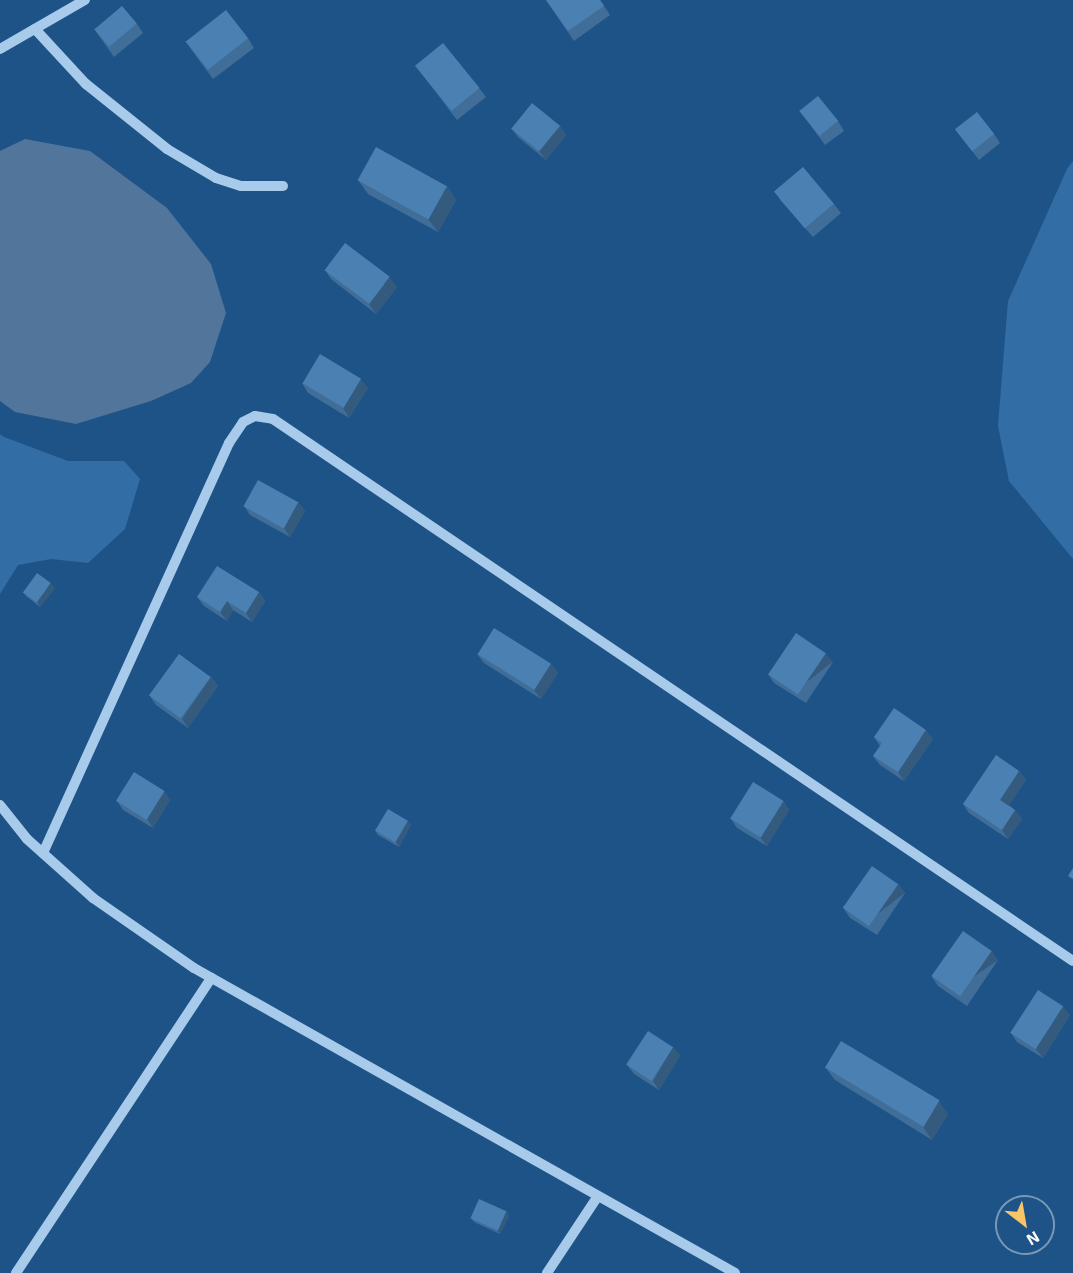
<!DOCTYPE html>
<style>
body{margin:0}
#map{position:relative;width:1073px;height:1273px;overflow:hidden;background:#1e5387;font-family:"Exo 2",sans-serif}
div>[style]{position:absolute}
.green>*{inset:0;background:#326ea5}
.water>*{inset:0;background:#51759b}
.minor>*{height:10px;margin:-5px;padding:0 5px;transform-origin:5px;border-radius:5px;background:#a8cbeb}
.wall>*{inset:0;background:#406e99}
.shaded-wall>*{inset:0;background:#345a7d;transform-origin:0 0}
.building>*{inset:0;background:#4b80b2;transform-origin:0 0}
span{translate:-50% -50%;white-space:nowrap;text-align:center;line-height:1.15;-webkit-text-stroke:5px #1e5387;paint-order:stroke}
.north{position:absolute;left:995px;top:1195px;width:60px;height:60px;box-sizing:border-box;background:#1e5387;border:2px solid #7898b7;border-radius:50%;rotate:149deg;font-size:16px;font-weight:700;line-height:24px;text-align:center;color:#fff}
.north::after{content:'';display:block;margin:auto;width:21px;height:27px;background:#f9c567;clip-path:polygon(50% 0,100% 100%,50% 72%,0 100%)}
</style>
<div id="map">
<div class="green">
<div style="clip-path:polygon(1073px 161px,1073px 559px,1009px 481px,998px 426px,1008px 301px,1067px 169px)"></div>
<div style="clip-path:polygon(0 434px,4px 437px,68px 461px,124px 461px,140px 479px,125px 529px,88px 563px,51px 559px,18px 565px,0 594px)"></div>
</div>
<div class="water">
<div style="clip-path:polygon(25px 139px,90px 151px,167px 208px,211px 264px,226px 313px,210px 362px,191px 383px,151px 401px,76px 424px,15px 412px,0 401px,0 151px)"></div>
</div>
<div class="minor">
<div style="left:35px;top:29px;width:75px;rotate:47.2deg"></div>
<div style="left:86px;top:84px;width:104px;rotate:38.7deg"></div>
<div style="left:167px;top:149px;width:57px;rotate:30.6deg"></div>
<div style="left:216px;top:178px;width:26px;rotate:18deg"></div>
<div style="left:241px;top:186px;width:42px"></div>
<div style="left:0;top:49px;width:98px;rotate:-30deg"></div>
<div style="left:0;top:805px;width:43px;rotate:51.5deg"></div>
<div style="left:27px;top:839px;width:89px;rotate:41.8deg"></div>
<div style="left:93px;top:898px;width:123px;rotate:34.7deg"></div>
<div style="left:194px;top:968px;width:621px;rotate:29.41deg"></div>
<div style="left:43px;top:853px;width:450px;rotate:-65.6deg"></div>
<div style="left:229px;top:443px;width:25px;rotate:-56deg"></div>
<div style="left:243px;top:422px;width:13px;rotate:-27deg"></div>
<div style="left:255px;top:416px;width:18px;rotate:9deg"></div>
<div style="left:273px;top:419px;width:966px;rotate:34.12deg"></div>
<div style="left:16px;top:1273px;width:354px;rotate:-56.5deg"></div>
<div style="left:547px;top:1273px;width:92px;rotate:-56.5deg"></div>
</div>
<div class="wall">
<div style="clip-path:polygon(546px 0,600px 0,610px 15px,574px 41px)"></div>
<div style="clip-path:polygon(137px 24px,143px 33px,114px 57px,94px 29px)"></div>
<div style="clip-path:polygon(248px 38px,254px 48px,213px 79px,185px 41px)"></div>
<div style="clip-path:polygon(415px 65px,479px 88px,486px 97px,457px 120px)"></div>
<div style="clip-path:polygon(799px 110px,838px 121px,844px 131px,825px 145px)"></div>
<div style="clip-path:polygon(560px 126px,566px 135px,546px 160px,518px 137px,511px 128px)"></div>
<div style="clip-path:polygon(955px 129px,994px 134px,1000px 143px,979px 160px)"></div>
<div style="clip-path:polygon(358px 180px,447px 186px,456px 200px,438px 232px,368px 194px)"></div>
<div style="clip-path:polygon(775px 192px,834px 204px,841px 213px,813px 237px,781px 201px)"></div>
<div style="clip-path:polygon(325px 270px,397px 287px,376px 314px,331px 279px)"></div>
<div style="clip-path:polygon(302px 383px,368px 388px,349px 418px,308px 393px)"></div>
<div style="clip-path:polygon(298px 502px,305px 511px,290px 537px,250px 515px,244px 506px)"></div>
<div style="clip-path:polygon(55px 588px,40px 607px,26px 596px,23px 592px)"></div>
<div style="clip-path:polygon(259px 592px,265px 601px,252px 622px,233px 610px,227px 621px,204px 606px,197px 597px)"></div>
<div style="clip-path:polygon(477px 654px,551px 664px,558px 673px,541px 699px,484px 663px)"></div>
<div style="clip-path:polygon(833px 662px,806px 703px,774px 683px,768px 674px)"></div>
<div style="clip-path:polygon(211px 677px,218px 686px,188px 728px,156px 705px,149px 695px)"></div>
<div style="clip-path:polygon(874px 737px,933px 739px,904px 781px,880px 765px,873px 756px,880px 746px)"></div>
<div style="clip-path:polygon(1019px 771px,1026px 780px,1009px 805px,1015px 810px,1022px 819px,1008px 839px,969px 813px,963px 804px)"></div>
<div style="clip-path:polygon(164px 791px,170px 800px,153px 828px,123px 810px,117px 801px)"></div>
<div style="clip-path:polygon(783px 801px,789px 810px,767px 846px,737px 828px,731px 819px)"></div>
<div style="clip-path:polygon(408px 821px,411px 825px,399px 847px,378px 835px,375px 830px)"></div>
<div style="clip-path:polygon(898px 884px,905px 893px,877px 935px,850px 918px,844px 909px)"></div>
<div style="clip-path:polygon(998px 960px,967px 1006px,938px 986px,932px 977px)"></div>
<div style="clip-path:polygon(1070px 1015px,1043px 1058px,1017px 1042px,1011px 1033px)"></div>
<div style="clip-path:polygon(673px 1047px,680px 1056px,659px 1090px,634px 1074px,627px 1065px)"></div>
<div style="clip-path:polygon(825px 1067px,948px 1114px,932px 1140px,835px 1080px)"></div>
<div style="clip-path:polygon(506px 1211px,509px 1216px,500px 1234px,474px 1222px,471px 1218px)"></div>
</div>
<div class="shaded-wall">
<div style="clip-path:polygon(560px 126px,566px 135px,546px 160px,539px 151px)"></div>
<div style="clip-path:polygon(447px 186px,456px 200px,438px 232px,428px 219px)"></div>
<div style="clip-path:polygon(390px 277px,397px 287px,376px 314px,369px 304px)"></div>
<div style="clip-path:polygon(361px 379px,368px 388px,349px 418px,343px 408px)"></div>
<div style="clip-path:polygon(298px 502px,305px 511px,290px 537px,284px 528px)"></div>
<div style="clip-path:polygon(51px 583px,55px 588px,40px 607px,37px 602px)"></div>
<div style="clip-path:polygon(259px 592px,265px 601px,252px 622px,246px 613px)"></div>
<div style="clip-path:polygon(227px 601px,233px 610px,227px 621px,220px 612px)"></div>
<div style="left:826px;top:653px;width:11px;height:49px;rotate:52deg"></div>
<div style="clip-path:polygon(551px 664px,558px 673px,541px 699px,534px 690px)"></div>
<div style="clip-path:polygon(211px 677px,218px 686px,188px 728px,182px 719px)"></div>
<div style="clip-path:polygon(926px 730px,933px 739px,904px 781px,898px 772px)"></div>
<div style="clip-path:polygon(1019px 771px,1026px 780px,1007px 809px,1000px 800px)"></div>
<div style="clip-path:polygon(164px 791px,170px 800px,153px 828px,147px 819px)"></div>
<div style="clip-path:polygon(783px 801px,789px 810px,767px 846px,760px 837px)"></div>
<div style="clip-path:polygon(1015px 810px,1022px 819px,1008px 839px,1002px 830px)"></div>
<div style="clip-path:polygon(408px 821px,411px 825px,399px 847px,396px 842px)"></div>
<div style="left:898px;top:884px;width:11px;height:50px;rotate:52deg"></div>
<div style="left:992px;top:951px;width:11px;height:55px;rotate:56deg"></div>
<div style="clip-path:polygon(1063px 1006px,1070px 1015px,1043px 1058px,1036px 1049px)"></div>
<div style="clip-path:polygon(673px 1047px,680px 1056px,659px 1090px,653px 1081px)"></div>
<div style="clip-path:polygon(939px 1101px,948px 1114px,932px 1140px,923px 1127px)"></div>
<div style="clip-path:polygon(506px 1211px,509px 1216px,500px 1234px,497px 1230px)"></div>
</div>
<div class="building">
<div style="clip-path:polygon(546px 0,600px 0,604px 6px,568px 31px)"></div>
<div style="left:122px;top:6px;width:23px;height:36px;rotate:50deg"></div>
<div style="left:226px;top:10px;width:36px;height:51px;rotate:52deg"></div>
<div style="left:443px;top:43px;width:58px;height:36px;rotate:51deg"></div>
<div style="left:818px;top:96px;width:32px;height:24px;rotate:51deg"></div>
<div style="left:532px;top:103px;width:36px;height:33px;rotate:39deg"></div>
<div style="left:977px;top:112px;width:28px;height:28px;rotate:52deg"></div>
<div style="left:376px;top:147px;width:81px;height:38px;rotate:29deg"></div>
<div style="left:803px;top:167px;width:48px;height:38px;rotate:50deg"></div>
<div style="left:345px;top:243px;width:56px;height:34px;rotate:37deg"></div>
<div style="left:320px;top:354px;width:48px;height:34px;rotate:31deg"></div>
<div style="left:258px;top:480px;width:46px;height:30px;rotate:29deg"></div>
<div style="clip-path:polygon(217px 566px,259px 592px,246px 613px,227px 601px,220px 612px,197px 597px)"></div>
<div style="left:37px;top:573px;width:17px;height:24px;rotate:36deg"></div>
<div style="left:494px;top:628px;width:67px;height:31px;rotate:32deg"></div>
<div style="left:796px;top:633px;width:36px;height:50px;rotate:34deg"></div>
<div style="left:179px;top:654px;width:39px;height:51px;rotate:36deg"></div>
<div style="clip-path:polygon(894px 708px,926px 730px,898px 772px,873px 756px,882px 743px,874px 737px)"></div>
<div style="clip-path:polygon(996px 755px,1019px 771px,1000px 800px,1015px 810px,1002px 830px,963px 804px)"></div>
<div style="left:134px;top:772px;width:36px;height:34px;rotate:32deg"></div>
<div style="left:753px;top:782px;width:36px;height:43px;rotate:32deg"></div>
<div style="left:388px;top:809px;width:23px;height:25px;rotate:31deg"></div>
<div style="left:872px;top:866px;width:32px;height:51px;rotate:35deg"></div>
<div style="clip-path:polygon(1073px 868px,1073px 879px,1068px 876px)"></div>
<div style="left:963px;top:931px;width:35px;height:55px;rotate:35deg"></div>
<div style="left:1038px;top:990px;width:30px;height:51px;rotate:33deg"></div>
<div style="left:648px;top:1031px;width:30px;height:40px;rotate:33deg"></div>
<div style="left:841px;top:1041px;width:115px;height:31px;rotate:31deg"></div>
<div style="left:479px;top:1199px;width:30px;height:21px;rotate:24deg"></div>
</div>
<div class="north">N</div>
</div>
